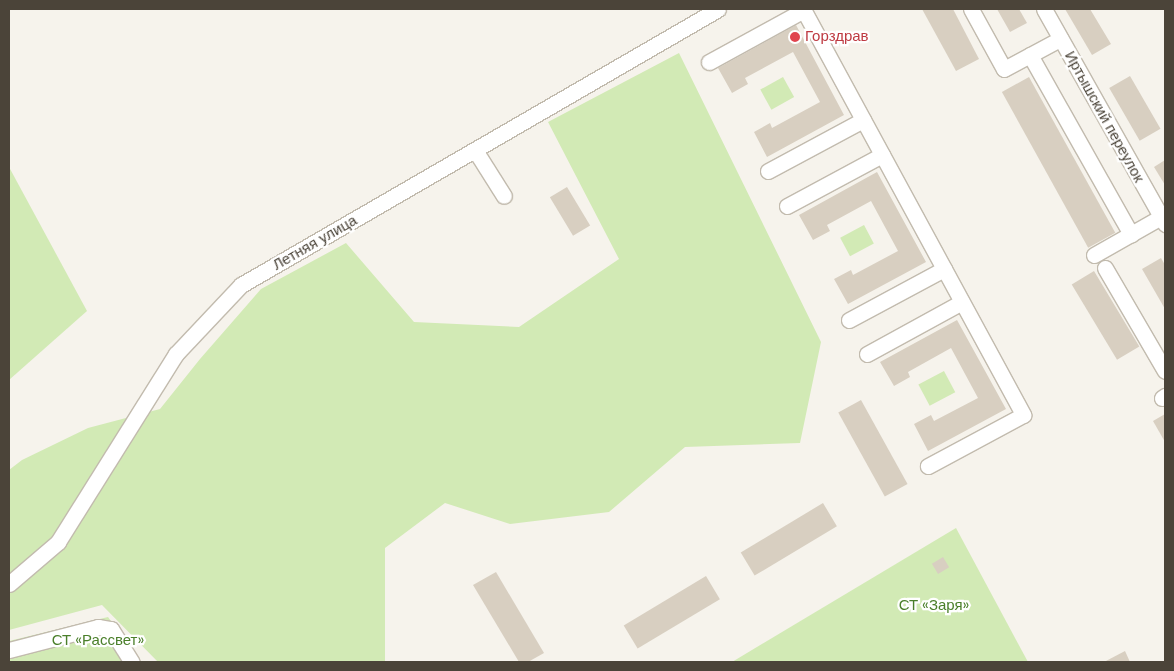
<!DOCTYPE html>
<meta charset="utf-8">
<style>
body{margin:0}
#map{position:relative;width:1174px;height:671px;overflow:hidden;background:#f6f3ec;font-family:"DM Sans",sans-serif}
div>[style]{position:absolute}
.green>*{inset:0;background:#d2eab5;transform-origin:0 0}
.building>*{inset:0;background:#d8cfc1;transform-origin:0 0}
.roads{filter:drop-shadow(1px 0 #c2bbae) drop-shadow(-1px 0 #c2bbae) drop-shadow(0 1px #c2bbae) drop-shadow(0 -1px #c2bbae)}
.minor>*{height:15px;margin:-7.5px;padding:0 7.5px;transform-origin:7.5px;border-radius:7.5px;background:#fff}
.dots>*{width:14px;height:14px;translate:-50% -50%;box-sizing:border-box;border:2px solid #fff;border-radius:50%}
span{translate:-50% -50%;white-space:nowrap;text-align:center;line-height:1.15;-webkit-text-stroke:4.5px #fff;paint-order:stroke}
.health-label{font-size:15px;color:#be3a42}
.left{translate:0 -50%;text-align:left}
.street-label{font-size:15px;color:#4b4439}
.park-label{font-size:15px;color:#4a7f2a}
.frame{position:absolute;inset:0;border:10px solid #4b4439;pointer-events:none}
</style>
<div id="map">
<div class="green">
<div style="clip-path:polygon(679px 53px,821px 342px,800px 443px,685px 447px,609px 512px,510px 524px,445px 503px,385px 548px,385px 662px,158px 662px,102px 605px,9px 630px,9px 470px,22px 460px,88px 428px,160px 409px,200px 359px,261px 289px,346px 243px,414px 322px,519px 327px,619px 259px,548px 122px)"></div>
<div style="left:783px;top:77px;width:23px;height:26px;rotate:61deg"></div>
<div style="clip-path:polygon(9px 167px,87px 311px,9px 380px)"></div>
<div style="left:864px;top:225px;width:21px;height:27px;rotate:62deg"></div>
<div style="left:944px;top:371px;width:24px;height:29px;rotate:62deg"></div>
<div style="clip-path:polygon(956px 528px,1028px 662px,732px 662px)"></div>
<div style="clip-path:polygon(108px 617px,141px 662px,9px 662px,9px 641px)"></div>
</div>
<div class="building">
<div style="clip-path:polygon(922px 9px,953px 9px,979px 59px,956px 71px)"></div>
<div style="clip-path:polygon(997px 9px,1019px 9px,1027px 23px,1010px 32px)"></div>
<div style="clip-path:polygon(1065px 9px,1090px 9px,1111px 44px,1092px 55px)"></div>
<div style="clip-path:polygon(796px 25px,844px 115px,767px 157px,754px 132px,770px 123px,772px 128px,820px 102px,793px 52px,745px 78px,748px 84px,732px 93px,718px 68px)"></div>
<div style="left:1130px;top:76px;width:61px;height:24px;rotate:60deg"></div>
<div style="left:1029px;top:77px;width:178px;height:31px;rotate:61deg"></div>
<div style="clip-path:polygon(1165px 160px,1165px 185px,1154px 167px)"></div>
<div style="clip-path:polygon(877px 172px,926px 262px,848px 304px,834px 279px,851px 270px,853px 275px,898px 251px,871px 201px,827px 225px,830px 231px,813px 240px,799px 215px)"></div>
<div style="left:567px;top:187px;width:45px;height:20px;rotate:59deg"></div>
<div style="clip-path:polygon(1161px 258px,1165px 265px,1165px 309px,1142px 269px)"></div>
<div style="left:1094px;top:271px;width:88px;height:26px;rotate:59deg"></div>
<div style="clip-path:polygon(957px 320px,1006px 409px,928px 451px,914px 424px,931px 415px,934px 421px,978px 398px,951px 348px,908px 372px,910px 377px,894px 386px,880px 362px)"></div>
<div style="left:861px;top:400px;width:96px;height:26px;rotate:61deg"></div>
<div style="clip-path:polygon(1165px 414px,1165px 442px,1153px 421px)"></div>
<div style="left:823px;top:503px;width:27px;height:96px;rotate:59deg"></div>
<div style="left:943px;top:557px;width:12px;height:13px;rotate:59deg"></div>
<div style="clip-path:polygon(496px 572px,544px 653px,528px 662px,519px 662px,473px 585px)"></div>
<div style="left:706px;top:576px;width:27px;height:96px;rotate:59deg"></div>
<div style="clip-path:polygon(1125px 651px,1130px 662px,1104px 662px)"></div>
</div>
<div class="roads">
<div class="minor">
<div style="left:803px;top:9px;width:462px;rotate:61.5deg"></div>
<div style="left:1023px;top:415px;width:108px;rotate:151.8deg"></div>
<div style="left:971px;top:9px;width:68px;rotate:61.2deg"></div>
<div style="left:1004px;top:69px;width:64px;rotate:-28.2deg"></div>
<div style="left:1044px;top:9px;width:247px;rotate:60.6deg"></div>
<div style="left:1030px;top:55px;width:206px;rotate:60.6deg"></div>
<div style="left:709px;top:62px;width:108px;rotate:-28.7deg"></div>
<div style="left:475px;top:150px;width:54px;rotate:57.8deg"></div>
<div style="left:768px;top:171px;width:108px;rotate:-28.2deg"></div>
<div style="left:787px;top:206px;width:108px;rotate:-28.2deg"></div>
<div style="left:1094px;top:255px;width:77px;rotate:-29.6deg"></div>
<div style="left:1105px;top:268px;width:119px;rotate:59.8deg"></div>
<div style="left:849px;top:320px;width:108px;rotate:-28.2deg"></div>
<div style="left:867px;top:354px;width:108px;rotate:-28.7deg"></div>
<div style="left:1162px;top:398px;width:4px;rotate:-34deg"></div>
<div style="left:9px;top:584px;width:65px;rotate:-40.6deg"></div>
<div style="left:58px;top:542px;width:222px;rotate:-57.9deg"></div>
<div style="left:176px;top:354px;width:95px;rotate:-46.7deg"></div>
<div style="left:241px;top:285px;width:551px;rotate:-30.05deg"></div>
<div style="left:9px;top:650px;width:92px;rotate:-14.5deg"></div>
<div style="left:98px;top:627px;width:13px;rotate:9deg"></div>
<div style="left:111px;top:629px;width:39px;rotate:58deg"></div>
</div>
</div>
<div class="dots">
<div style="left:795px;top:37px;background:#e0444e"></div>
</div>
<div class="health-label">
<span class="left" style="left:805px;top:37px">Горздрав</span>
</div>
<div class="street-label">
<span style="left:1104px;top:117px;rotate:61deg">Иртышский переулок</span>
<span style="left:315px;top:243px;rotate:-30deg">Летняя улица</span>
</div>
<div class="park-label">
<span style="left:934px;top:606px">СТ «Заря»</span>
<span style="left:98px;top:641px">СТ «Рассвет»</span>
</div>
<div class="frame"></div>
</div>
